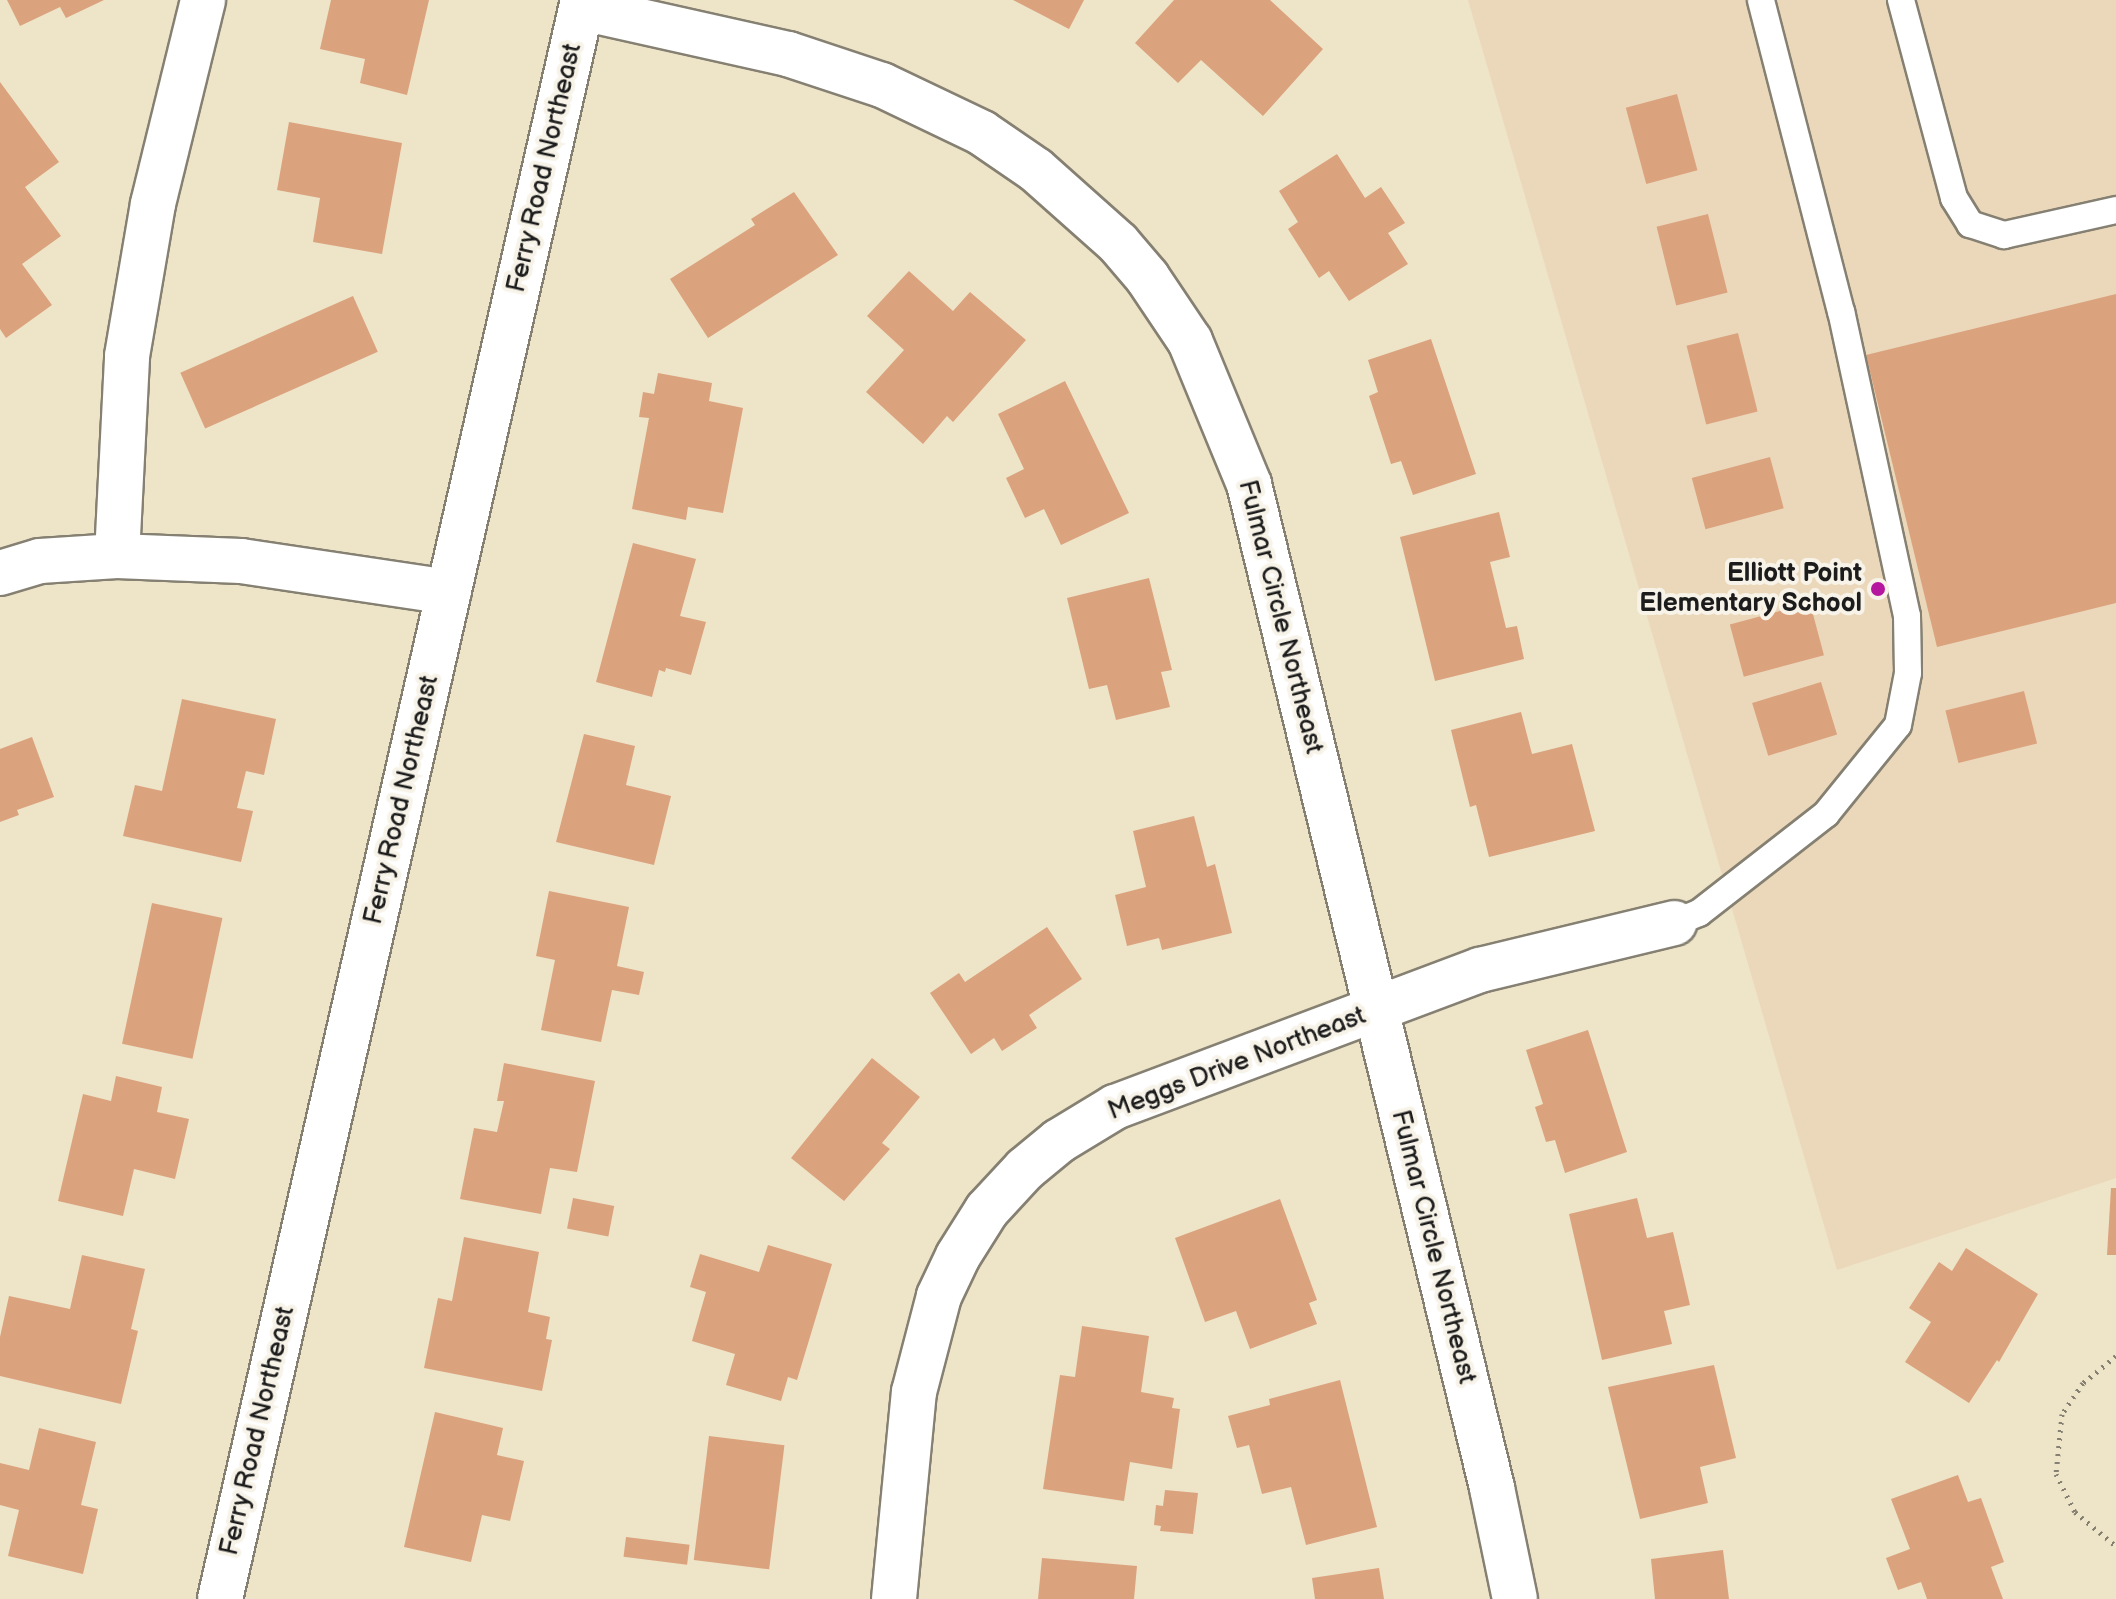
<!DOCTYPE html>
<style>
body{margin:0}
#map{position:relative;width:2116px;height:1599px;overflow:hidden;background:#eee4c8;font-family:"Balsamiq Sans",sans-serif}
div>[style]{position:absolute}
.built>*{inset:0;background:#ebd8ba}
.building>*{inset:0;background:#dba27e;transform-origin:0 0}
.path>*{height:5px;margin-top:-2.5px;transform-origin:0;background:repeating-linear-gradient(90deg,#858072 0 2px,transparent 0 8px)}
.roads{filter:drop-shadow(2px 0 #858072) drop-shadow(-2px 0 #858072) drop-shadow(0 2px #858072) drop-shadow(0 -2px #858072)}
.lane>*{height:26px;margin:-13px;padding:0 13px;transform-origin:13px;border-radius:13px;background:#fff}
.street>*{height:44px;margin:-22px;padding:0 22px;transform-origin:22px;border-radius:22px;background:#fff}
.dots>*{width:22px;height:22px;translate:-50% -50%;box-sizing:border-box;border:4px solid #f7f3e8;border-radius:50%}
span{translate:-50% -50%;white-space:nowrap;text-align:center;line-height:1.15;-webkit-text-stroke:8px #f7f3e8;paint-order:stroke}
.street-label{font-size:26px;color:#1c1c1c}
.poi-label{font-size:26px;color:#1c1c1c;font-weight:700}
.right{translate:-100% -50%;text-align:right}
</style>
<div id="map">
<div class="built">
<div style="clip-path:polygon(1468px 0,2116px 0,2116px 1178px,1837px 1270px)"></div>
</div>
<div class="building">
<div style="clip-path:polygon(7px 0,104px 0,66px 18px,60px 7px,20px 26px)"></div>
<div style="clip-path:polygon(331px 0,429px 0,407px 95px,360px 83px,365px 59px,320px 49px)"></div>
<div style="clip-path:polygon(1013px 0,1084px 0,1069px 29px)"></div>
<div style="clip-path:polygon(1174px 0,1270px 0,1323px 49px,1263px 116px,1201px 60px,1178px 83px,1135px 43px)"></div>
<div style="clip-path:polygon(0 82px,59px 162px,25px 187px,61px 236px,22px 264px,52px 305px,6px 338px,0 329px)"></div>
<div style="left:1677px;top:94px;width:79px;height:53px;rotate:75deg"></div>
<div style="clip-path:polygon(289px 122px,402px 143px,382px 254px,313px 242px,320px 198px,277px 190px)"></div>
<div style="clip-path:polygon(1337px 154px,1365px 198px,1381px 187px,1405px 223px,1388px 233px,1408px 264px,1349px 301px,1329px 271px,1319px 278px,1288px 229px,1298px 222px,1279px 191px)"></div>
<div style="clip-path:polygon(794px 192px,838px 255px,708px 338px,670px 279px,755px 225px,751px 219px)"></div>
<div style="left:1708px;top:214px;width:81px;height:53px;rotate:76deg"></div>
<div style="clip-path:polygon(909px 271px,953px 311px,970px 292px,1026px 340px,953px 422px,947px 416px,923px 444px,866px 392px,904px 350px,867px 316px)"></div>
<div style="clip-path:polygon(2116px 294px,2116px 603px,1937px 647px,1866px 355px)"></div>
<div style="left:353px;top:296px;width:61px;height:189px;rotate:66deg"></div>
<div style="left:1738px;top:333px;width:81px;height:53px;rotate:76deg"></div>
<div style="clip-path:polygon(1431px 339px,1476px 474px,1413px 495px,1401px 461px,1391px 464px,1369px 396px,1378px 392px,1368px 360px)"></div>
<div style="clip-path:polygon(658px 373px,712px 383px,709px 401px,743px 408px,723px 513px,688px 507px,686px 520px,632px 509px,649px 418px,639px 417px,643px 392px,654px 394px)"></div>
<div style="clip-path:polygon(1065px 381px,1129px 513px,1061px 545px,1044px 509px,1025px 518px,1006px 478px,1024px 469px,998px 414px)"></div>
<div style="left:1770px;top:457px;width:53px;height:81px;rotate:75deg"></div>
<div style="clip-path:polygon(1499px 512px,1510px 557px,1490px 562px,1506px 628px,1517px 626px,1524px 659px,1435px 681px,1400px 537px)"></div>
<div style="clip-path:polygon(633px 543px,696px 559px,680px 616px,706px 622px,691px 675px,666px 668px,665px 672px,659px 670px,652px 697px,596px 682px)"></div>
<div style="clip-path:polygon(1149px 578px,1172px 670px,1161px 672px,1170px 707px,1116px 720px,1107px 685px,1089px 689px,1067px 598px)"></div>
<div style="left:1810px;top:603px;width:54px;height:83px;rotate:75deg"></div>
<div style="left:1821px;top:682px;width:55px;height:72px;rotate:73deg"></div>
<div style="left:2024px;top:691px;width:54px;height:81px;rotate:76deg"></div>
<div style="clip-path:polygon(182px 699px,276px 719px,264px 775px,246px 771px,237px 808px,253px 811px,241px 862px,123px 836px,135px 785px,162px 791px)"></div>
<div style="clip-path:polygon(1521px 712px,1532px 754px,1572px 744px,1595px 831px,1489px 857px,1476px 805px,1470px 807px,1451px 730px)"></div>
<div style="clip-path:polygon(584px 734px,635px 746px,626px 785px,671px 796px,654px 865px,556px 842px)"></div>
<div style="clip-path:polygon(32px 737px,54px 797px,17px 810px,19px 815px,0 822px,0 749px)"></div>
<div style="clip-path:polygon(1194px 816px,1207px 867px,1215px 864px,1232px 933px,1162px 950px,1159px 938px,1127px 946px,1115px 895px,1146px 887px,1133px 831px)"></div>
<div style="clip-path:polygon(549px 891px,629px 907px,617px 966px,644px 972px,639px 995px,612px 990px,601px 1042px,541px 1030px,555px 960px,536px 956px)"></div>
<div style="left:152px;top:903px;width:72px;height:144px;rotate:12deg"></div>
<div style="clip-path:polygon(1047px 927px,1082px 979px,1029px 1015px,1037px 1028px,1002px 1051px,994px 1038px,971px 1054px,930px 993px,959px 973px,965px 982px)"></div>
<div style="clip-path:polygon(1588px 1030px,1627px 1152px,1565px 1173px,1555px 1140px,1546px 1142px,1535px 1107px,1543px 1104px,1526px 1050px)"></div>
<div style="clip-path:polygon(872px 1058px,920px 1097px,882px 1143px,890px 1149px,844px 1201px,791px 1158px)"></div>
<div style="clip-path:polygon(504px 1063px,595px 1081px,577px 1172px,550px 1168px,541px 1214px,460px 1199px,474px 1128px,497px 1132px,504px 1101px,497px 1101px)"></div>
<div style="clip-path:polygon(116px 1076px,162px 1087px,157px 1112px,189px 1119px,175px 1179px,134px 1169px,123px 1216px,58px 1201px,83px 1094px,111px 1101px)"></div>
<div style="clip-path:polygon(2111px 1188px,2116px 1188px,2116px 1255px,2107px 1255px)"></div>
<div style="left:573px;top:1198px;width:42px;height:31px;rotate:11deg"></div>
<div style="clip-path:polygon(1637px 1198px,1647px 1238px,1673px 1232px,1690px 1305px,1664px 1311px,1672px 1344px,1602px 1360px,1569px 1214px)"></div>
<div style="clip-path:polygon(1280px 1199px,1317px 1300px,1309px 1303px,1317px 1324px,1250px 1349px,1236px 1311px,1205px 1322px,1175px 1238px)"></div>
<div style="clip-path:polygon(464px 1237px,539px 1252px,528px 1312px,550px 1317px,546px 1339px,552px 1340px,542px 1391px,424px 1368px,438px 1298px,452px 1301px)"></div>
<div style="clip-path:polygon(768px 1245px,832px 1264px,797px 1380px,788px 1377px,781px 1401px,726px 1385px,735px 1354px,692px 1341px,706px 1292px,690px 1287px,700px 1254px,759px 1272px)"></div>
<div style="clip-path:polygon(1966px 1248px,2038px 1294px,1999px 1362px,1997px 1360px,1969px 1403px,1905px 1362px,1931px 1322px,1909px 1308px,1939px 1262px,1952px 1271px)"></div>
<div style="clip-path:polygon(82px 1255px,145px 1269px,131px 1329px,138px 1331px,121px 1404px,0 1376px,0 1337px,9px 1296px,70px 1309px)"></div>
<div style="clip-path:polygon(1082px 1326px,1149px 1336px,1141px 1392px,1174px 1398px,1172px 1408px,1180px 1409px,1172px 1469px,1130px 1462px,1124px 1501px,1043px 1489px,1060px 1375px,1075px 1377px)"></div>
<div style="clip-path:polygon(1714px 1365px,1736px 1458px,1700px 1467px,1708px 1503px,1640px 1519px,1608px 1387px)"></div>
<div style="clip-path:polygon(1340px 1380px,1377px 1527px,1306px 1545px,1291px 1487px,1262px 1494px,1249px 1445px,1237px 1448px,1228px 1416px,1270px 1405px,1269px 1399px)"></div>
<div style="clip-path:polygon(435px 1412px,503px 1428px,497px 1455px,524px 1461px,510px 1521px,482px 1515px,471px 1562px,404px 1547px)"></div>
<div style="clip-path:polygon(39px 1428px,96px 1442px,81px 1505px,98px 1509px,83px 1574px,8px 1556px,19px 1510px,0 1505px,0 1463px,29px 1470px)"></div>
<div style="left:709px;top:1436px;width:76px;height:125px;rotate:7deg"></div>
<div style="clip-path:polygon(1958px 1475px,1968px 1502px,1981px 1498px,2004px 1562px,1991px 1567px,2003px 1599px,1927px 1599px,1921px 1582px,1898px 1590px,1886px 1558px,1910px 1549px,1891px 1499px)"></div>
<div style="clip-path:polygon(1165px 1490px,1198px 1493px,1193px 1534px,1160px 1531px,1161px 1526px,1154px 1525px,1156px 1505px,1163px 1506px)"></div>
<div style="left:626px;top:1537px;width:64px;height:20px;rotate:7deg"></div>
<div style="clip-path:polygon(1723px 1550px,1729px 1599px,1655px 1599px,1651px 1559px)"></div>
<div style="clip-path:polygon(1042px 1558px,1137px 1566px,1134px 1599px,1038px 1599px)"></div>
<div style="clip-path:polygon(1379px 1568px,1384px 1599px,1315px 1599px,1312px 1578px)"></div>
</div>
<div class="path">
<div style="left:2116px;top:1356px;width:43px;rotate:140.7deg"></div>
<div style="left:2083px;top:1383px;width:37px;rotate:124deg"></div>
<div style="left:2062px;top:1414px;width:60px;rotate:95.7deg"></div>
<div style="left:2056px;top:1474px;width:42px;rotate:63.4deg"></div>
<div style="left:2075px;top:1512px;width:53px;rotate:39.7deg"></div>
</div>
<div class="roads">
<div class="lane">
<div style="left:1901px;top:0;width:205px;rotate:75deg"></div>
<div style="left:1954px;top:198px;width:31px;rotate:58deg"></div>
<div style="left:1970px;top:224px;width:36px;rotate:18deg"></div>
<div style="left:2004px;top:235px;width:115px;rotate:-12.6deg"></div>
<div style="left:1674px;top:923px;width:27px;rotate:-22deg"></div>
<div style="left:1699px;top:913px;width:161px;rotate:-37.9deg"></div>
<div style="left:1826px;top:814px;width:114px;rotate:-51deg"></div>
<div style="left:1898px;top:725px;width:53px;rotate:-79.1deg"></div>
<div style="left:1908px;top:673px;width:57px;rotate:-91deg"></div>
<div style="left:1907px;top:616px;width:311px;rotate:-102.2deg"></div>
<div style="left:1841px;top:312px;width:322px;rotate:-104.4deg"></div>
</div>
<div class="street">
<div style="left:582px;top:8px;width:211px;rotate:12.6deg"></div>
<div style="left:788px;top:54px;width:99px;rotate:18.3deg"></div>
<div style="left:882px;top:85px;width:111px;rotate:25.6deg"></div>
<div style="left:982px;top:133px;width:65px;rotate:34.4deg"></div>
<div style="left:1036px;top:170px;width:110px;rotate:41.7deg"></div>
<div style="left:1118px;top:243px;width:45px;rotate:49.5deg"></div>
<div style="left:1147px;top:277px;width:77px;rotate:56.1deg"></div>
<div style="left:1190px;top:341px;width:155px;rotate:67.6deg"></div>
<div style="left:1249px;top:484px;width:1033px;rotate:76.39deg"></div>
<div style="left:1492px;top:1488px;width:113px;rotate:78.3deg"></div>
<div style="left:117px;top:556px;width:200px;rotate:-87.1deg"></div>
<div style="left:127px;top:356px;width:154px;rotate:-80.3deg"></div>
<div style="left:153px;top:204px;width:210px;rotate:-76.2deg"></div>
<div style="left:0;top:573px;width:42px;rotate:-16.7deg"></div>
<div style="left:40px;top:561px;width:77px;rotate:-3.7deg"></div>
<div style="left:117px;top:556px;width:124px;rotate:2.3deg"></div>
<div style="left:241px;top:561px;width:210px;rotate:8.5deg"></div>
<div style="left:220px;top:1599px;width:1640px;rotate:-77.21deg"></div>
<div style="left:894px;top:1599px;width:208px;rotate:-84.5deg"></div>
<div style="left:914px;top:1392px;width:99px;rotate:-75.4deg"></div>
<div style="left:939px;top:1296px;width:44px;rotate:-64.6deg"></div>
<div style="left:958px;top:1256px;width:54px;rotate:-57.8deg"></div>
<div style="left:987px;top:1210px;width:56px;rotate:-47.2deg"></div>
<div style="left:1025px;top:1169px;width:44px;rotate:-39.5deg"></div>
<div style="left:1059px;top:1141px;width:66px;rotate:-31.3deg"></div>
<div style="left:1115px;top:1107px;width:390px;rotate:-20.6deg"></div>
<div style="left:1480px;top:970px;width:200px;rotate:-13.6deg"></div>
</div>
</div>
<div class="dots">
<div style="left:1878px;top:589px;background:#b5179e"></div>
</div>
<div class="street-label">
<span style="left:545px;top:168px;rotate:-77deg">Ferry Road Northeast</span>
<span style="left:1280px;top:617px;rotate:76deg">Fulmar Circle Northeast</span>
<span style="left:402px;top:800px;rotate:-77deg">Ferry Road Northeast</span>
<span style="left:1237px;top:1064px;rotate:-21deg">Meggs Drive Northeast</span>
<span style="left:1433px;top:1247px;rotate:76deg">Fulmar Circle Northeast</span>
<span style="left:258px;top:1431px;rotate:-77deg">Ferry Road Northeast</span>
</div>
<div class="poi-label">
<span class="right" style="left:1862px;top:589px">Elliott Point<br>Elementary School</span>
</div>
</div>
